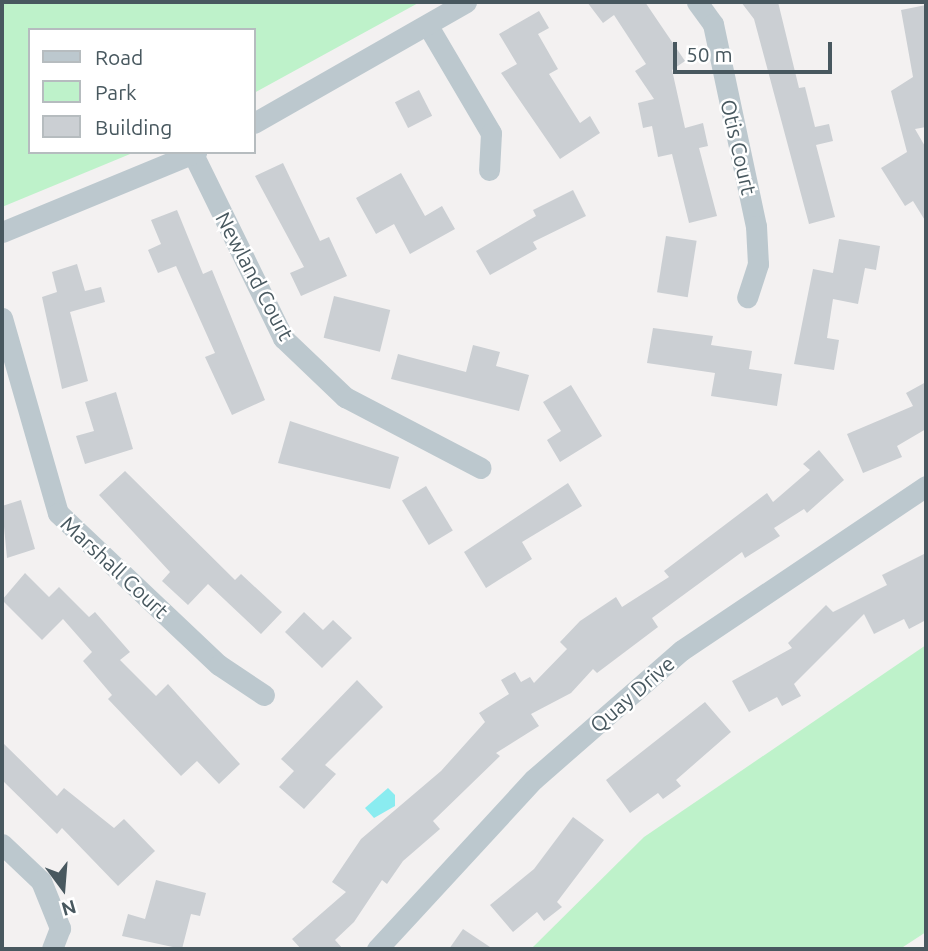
<!DOCTYPE html>
<style>
body{margin:0}
#map{position:relative;width:928px;height:951px;overflow:hidden;background:#f3f1f1;font-family:Ubuntu,sans-serif}
div>[style]{position:absolute}
.green>*{inset:0;background:#bef2ca}
.water>*{inset:0;background:#8aecf0}
.building>*{inset:0;background:#cbcfd3;transform-origin:0 0}
.street>*{height:21px;margin:-10.5px;padding:0 10.5px;transform-origin:10.5px;border-radius:10.5px;background:#bcc8ce}
span{translate:-50% -50%;white-space:nowrap;text-align:center;line-height:1.15;-webkit-text-stroke:5px #fff;paint-order:stroke}
.street-label{font-size:21px;color:#48585f}
.frame{position:absolute;inset:0;border:4px solid #48585f;pointer-events:none}
.legend{position:absolute;left:28px;top:28px;width:228px;height:126px;box-sizing:border-box;background:#fff;border:2px solid #b6bcbf;margin:0;padding:9px 12px;list-style:none;font-size:21px;color:#48585f}
.legend li{display:flex;align-items:center;gap:14px;height:35px}
.legend b{width:35px;border:2px solid #b6bcbf}
.north{position:absolute;left:28px;top:853px;width:70px;height:70px;-webkit-text-stroke:5px #fff;paint-order:stroke;rotate:164deg;font-size:19px;font-weight:700;line-height:28px;text-align:center;color:#48585f}
.north::after{content:'';display:block;margin:auto;width:24px;height:32px;background:#48585f;clip-path:polygon(50% 0,100% 100%,50% 72%,0 100%)}
.scale{position:absolute;left:673px;top:42px;width:159px;height:32px;box-sizing:border-box;border:4px solid #48585f;border-top:0;padding-left:9px;font-size:21px;line-height:24px;white-space:nowrap;color:#48585f;-webkit-text-stroke:5px #fff;paint-order:stroke}
</style>
<div id="map">
<div class="green">
<div style="clip-path:polygon(2px 2px,420px 2px,254px 93px,254px 30px,30px 30px,30px 152px,135px 152px,2px 207px)"></div>
<div style="clip-path:polygon(926px 645px,926px 932px,900px 949px,531px 949px,644px 837px)"></div>
</div>
<div class="water">
<div style="clip-path:polygon(388px 788px,395px 795px,395px 806px,374px 818px,365px 808px)"></div>
</div>
<div class="building">
<div style="clip-path:polygon(587px 2px,645px 2px,685px 61px,672px 70px,685px 128px,703px 123px,708px 146px,699px 148px,717px 216px,689px 223px,672px 154px,658px 157px,652px 126px,643px 128px,638px 103px,654px 99px,635px 71px,646px 64px,614px 15px,603px 23px)"></div>
<div style="clip-path:polygon(741px 2px,778px 2px,799px 88px,805px 87px,815px 127px,829px 124px,833px 141px,816px 145px,835px 217px,809px 224px,754px 19px)"></div>
<div style="clip-path:polygon(926px 5px,926px 127px,915px 129px,926px 148px,926px 222px,913px 201px,905px 206px,881px 168px,907px 152px,891px 91px,913px 77px,901px 10px)"></div>
<div style="clip-path:polygon(539px 11px,549px 28px,538px 34px,558px 69px,549px 74px,580px 123px,590px 116px,600px 133px,560px 159px,501px 73px,517px 64px,499px 34px)"></div>
<div style="left:419px;top:90px;width:29px;height:27px;rotate:63deg"></div>
<div style="clip-path:polygon(283px 163px,320px 241px,329px 237px,347px 276px,301px 296px,290px 273px,304px 267px,255px 176px)"></div>
<div style="clip-path:polygon(401px 173px,425px 216px,442px 206px,455px 229px,410px 254px,394px 224px,376px 234px,356px 198px)"></div>
<div style="clip-path:polygon(573px 190px,586px 216px,533px 242px,537px 249px,490px 275px,476px 251px,536px 216px,533px 210px)"></div>
<div style="clip-path:polygon(177px 210px,203px 274px,212px 270px,265px 400px,232px 415px,205px 357px,215px 353px,176px 266px,158px 273px,148px 250px,161px 244px,151px 220px)"></div>
<div style="left:666px;top:236px;width:31px;height:57px;rotate:9deg"></div>
<div style="clip-path:polygon(839px 239px,880px 246px,876px 270px,865px 268px,858px 304px,833px 299px,827px 338px,839px 340px,834px 370px,794px 364px,813px 269px,833px 273px)"></div>
<div style="clip-path:polygon(77px 264px,85px 291px,101px 287px,105px 302px,70px 312px,88px 381px,62px 389px,42px 297px,57px 292px,52px 272px)"></div>
<div style="left:334px;top:296px;width:58px;height:43px;rotate:14deg"></div>
<div style="clip-path:polygon(653px 328px,713px 336px,711px 345px,752px 351px,749px 369px,782px 374px,777px 406px,711px 396px,715px 373px,647px 363px)"></div>
<div style="clip-path:polygon(473px 345px,500px 352px,496px 366px,529px 375px,519px 411px,391px 379px,398px 354px,466px 372px)"></div>
<div style="clip-path:polygon(926px 382px,926px 429px,897px 446px,902px 457px,863px 473px,847px 434px,913px 406px,906px 393px)"></div>
<div style="clip-path:polygon(571px 385px,602px 436px,560px 462px,547px 440px,561px 431px,543px 402px)"></div>
<div style="clip-path:polygon(116px 392px,133px 449px,85px 464px,76px 436px,94px 431px,85px 402px)"></div>
<div style="clip-path:polygon(290px 421px,399px 457px,390px 489px,278px 463px)"></div>
<div style="clip-path:polygon(819px 450px,844px 480px,807px 513px,804px 509px,774px 528px,780px 536px,745px 558px,742px 552px,652px 618px,658px 627px,597px 673px,593px 669px,571px 693px,531px 714px,539px 726px,496px 753px,500px 756px,433px 821px,440px 829px,403px 861px,387px 884px,382px 880px,354px 922px,335px 940px,343px 949px,301px 949px,292px 939px,346px 892px,332px 882px,361px 839px,441px 771px,485px 722px,479px 713px,509px 694px,501px 680px,515px 672px,521px 682px,530px 677px,534px 683px,567px 649px,560px 642px,580px 621px,616px 597px,622px 607px,669px 577px,664px 571px,767px 493px,773px 502px,810px 470px,803px 464px)"></div>
<div style="clip-path:polygon(125px 471px,235px 580px,241px 574px,282px 612px,261px 634px,208px 584px,188px 605px,162px 581px,170px 572px,99px 495px)"></div>
<div style="clip-path:polygon(568px 483px,582px 506px,522px 542px,532px 559px,486px 588px,464px 552px)"></div>
<div style="left:426px;top:486px;width:52px;height:28px;rotate:59deg"></div>
<div style="clip-path:polygon(21px 500px,35px 549px,7px 558px,2px 506px)"></div>
<div style="clip-path:polygon(926px 553px,926px 620px,909px 629px,904px 619px,874px 634px,864px 614px,794px 684px,801px 696px,782px 706px,777px 697px,749px 712px,732px 681px,792px 648px,788px 643px,826px 605px,833px 612px,887px 585px,882px 575px)"></div>
<div style="clip-path:polygon(25px 573px,49px 597px,59px 587px,89px 617px,95px 612px,130px 652px,120px 660px,156px 696px,168px 684px,240px 764px,219px 784px,197px 761px,181px 776px,108px 699px,112px 695px,83px 661px,92px 652px,63px 619px,42px 640px,2px 600px)"></div>
<div style="clip-path:polygon(304px 612px,323px 630px,333px 620px,352px 638px,322px 668px,285px 632px)"></div>
<div style="clip-path:polygon(357px 680px,383px 707px,325px 765px,336px 774px,304px 809px,279px 787px,294px 771px,281px 759px)"></div>
<div style="clip-path:polygon(705px 702px,731px 732px,676px 780px,681px 786px,663px 799px,658px 793px,630px 813px,606px 780px)"></div>
<div style="clip-path:polygon(2px 742px,57px 796px,64px 788px,114px 828px,124px 819px,155px 851px,118px 886px,62px 828px,57px 834px,2px 780px)"></div>
<div style="clip-path:polygon(573px 817px,604px 840px,557px 902px,562px 907px,544px 921px,537px 912px,513px 932px,490px 905px,534px 869px)"></div>
<div style="clip-path:polygon(156px 880px,206px 893px,200px 916px,191px 914px,182px 949px,122px 936px,128px 914px,145px 919px)"></div>
<div style="clip-path:polygon(463px 929px,493px 949px,449px 949px)"></div>
</div>
<div class="street">
<div style="left:697px;top:2px;width:27px;rotate:54deg"></div>
<div style="left:713px;top:24px;width:207px;rotate:78deg"></div>
<div style="left:756px;top:226px;width:38px;rotate:87deg"></div>
<div style="left:758px;top:264px;width:35px;rotate:108deg"></div>
<div style="left:428px;top:26px;width:124px;rotate:59.5deg"></div>
<div style="left:491px;top:133px;width:37px;rotate:93deg"></div>
<div style="left:254px;top:123px;width:244px;rotate:-29.7deg"></div>
<div style="left:193px;top:154px;width:205px;rotate:63.9deg"></div>
<div style="left:283px;top:338px;width:86px;rotate:43.6deg"></div>
<div style="left:345px;top:397px;width:153px;rotate:27.6deg"></div>
<div style="left:2px;top:232px;width:210px;rotate:-22.4deg"></div>
<div style="left:2px;top:318px;width:203px;rotate:74deg"></div>
<div style="left:58px;top:513px;width:221px;rotate:43.4deg"></div>
<div style="left:219px;top:665px;width:54px;rotate:33.7deg"></div>
<div style="left:2px;top:844px;width:54px;rotate:43.5deg"></div>
<div style="left:41px;top:881px;width:51px;rotate:68deg"></div>
<div style="left:60px;top:928px;width:22px;rotate:111deg"></div>
<div style="left:377px;top:949px;width:231px;rotate:-47.3deg"></div>
<div style="left:534px;top:779px;width:196px;rotate:-41.1deg"></div>
<div style="left:682px;top:650px;width:294px;rotate:-33.9deg"></div>
</div>
<div class="street-label">
<span style="left:739px;top:147px;rotate:77deg">Otis Court</span>
<span style="left:255px;top:276px;rotate:62deg">Newland Court</span>
<span style="left:115px;top:567px;rotate:43deg">Marshall Court</span>
<span style="left:632px;top:694px;rotate:-41deg">Quay Drive</span>
</div>
<div class="frame"></div>
<ul class="legend">
<li><b style="height:9px;background:#bcc8ce"></b>Road</li>
<li><b style="height:19px;background:#bef2ca"></b>Park</li>
<li><b style="height:19px;background:#cbcfd3"></b>Building</li>
</ul>
<div class="north">N</div>
<div class="scale">50 m</div>
</div>
